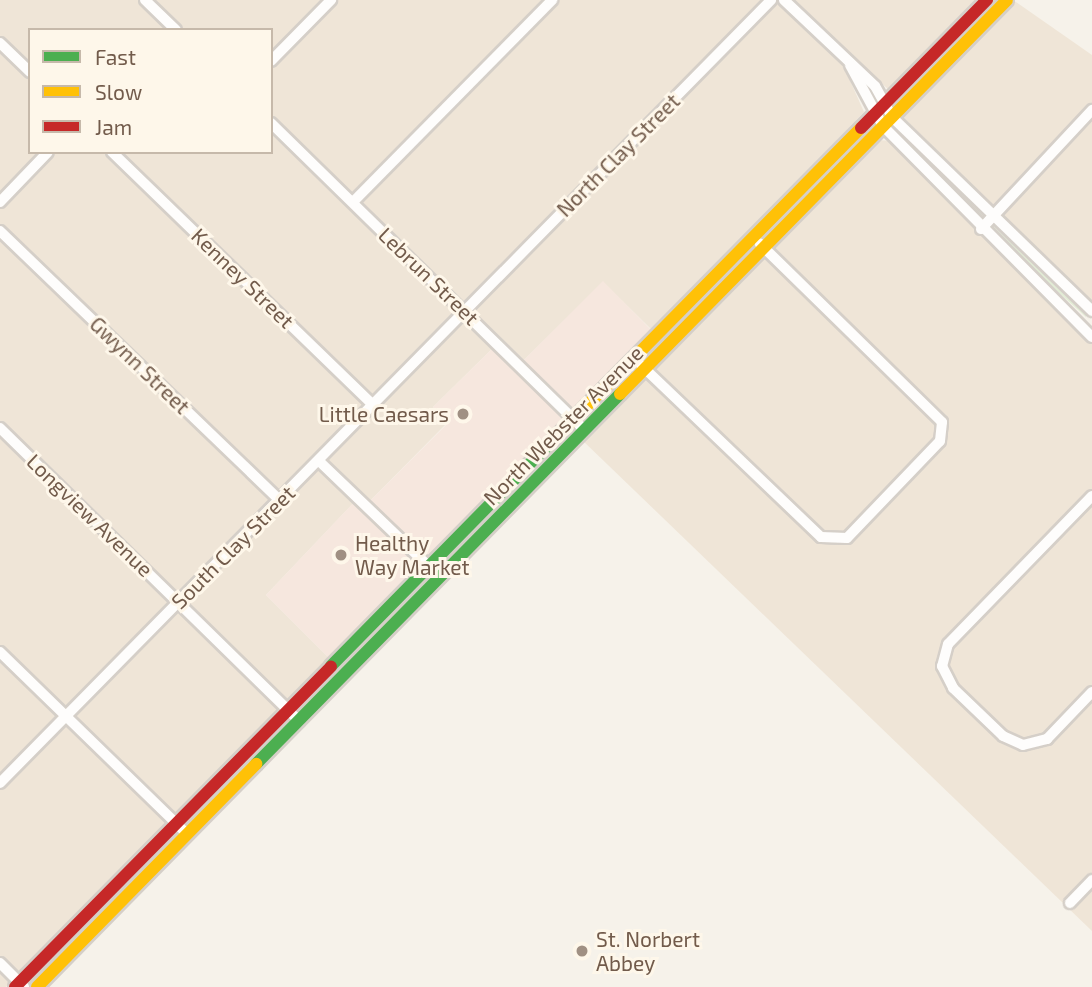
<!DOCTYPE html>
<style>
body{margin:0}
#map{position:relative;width:1092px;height:987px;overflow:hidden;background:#f6f2ea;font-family:"Exo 2",sans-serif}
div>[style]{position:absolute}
.residential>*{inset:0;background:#efe5d7}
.commercial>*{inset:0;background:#f6e7de}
.green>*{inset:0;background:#e2ecd5}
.roads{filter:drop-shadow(2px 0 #d5cfc8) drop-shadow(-2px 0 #d5cfc8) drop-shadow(0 2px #d5cfc8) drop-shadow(0 -2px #d5cfc8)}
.street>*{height:10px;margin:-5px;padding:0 5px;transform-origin:5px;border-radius:5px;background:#fefdfc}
.fast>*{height:12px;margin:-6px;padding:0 6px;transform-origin:6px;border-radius:6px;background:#4caf50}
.slow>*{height:12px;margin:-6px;padding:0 6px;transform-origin:6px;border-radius:6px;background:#ffc107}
.jam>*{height:12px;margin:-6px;padding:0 6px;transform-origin:6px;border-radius:6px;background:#c62828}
.dots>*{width:19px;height:19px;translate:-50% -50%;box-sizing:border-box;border:4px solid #fef7ea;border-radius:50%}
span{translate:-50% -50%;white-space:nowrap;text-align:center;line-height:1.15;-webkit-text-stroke:6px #fef7ea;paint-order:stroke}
.street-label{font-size:21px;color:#725b4b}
.poi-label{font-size:21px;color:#725b4b}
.right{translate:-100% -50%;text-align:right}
.left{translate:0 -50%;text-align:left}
.legend{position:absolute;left:28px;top:28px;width:245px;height:126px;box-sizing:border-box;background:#fef7ea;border:2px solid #c6b9aa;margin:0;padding:9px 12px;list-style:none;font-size:21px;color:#725b4b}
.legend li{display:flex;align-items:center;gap:14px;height:35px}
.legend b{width:35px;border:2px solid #c6b9aa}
</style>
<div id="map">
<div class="residential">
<div style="clip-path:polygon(evenodd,0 0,979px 0,888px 89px,823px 31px,816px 40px,844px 67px,864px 112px,652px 330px,603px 282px,524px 360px,502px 339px,433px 407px,448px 422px,370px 501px,362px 494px,266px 595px,329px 658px,6px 987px,0 987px,0 0,30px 30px,271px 30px,271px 152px,30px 152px,30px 30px)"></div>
<div style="clip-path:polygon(1013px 0,1092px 55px,1092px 305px,903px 117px)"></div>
<div style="clip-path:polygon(878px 140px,892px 141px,1092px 341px,1092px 931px,581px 439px)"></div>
</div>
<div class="commercial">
<div style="clip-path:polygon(603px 281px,660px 339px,338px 667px,266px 595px,358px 498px,366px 505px,448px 423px,433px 407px,498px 343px,520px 364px)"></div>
</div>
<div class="green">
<div style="clip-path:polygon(894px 130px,983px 212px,984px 217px,981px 219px)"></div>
<div style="clip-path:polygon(993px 226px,1086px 311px,1086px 317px,991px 232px)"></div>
</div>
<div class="roads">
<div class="street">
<div style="left:145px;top:0;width:43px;rotate:44.1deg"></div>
<div style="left:784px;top:0;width:125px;rotate:43.4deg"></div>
<div style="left:875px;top:86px;width:35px;rotate:61deg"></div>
<div style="left:892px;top:117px;width:279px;rotate:44.1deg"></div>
<div style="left:0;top:43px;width:42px;rotate:44deg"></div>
<div style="left:271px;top:61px;width:86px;rotate:-45.5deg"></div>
<div style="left:850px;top:65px;width:69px;rotate:61.6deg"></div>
<div style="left:883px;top:126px;width:297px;rotate:45.3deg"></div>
<div style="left:271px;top:123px;width:439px;rotate:44.4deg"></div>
<div style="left:112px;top:152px;width:363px;rotate:44.1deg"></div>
<div style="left:0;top:202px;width:69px;rotate:-46.2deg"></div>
<div style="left:353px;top:202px;width:284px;rotate:-45.4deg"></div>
<div style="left:981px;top:229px;width:163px;rotate:-47deg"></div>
<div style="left:0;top:231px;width:388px;rotate:43.9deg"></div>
<div style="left:641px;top:365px;width:249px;rotate:43.7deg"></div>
<div style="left:821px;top:537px;width:26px;rotate:2deg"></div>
<div style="left:847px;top:538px;width:134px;rotate:-46.2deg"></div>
<div style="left:940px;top:441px;width:19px;rotate:-84deg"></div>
<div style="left:942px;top:422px;width:255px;rotate:-135.6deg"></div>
<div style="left:0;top:428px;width:419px;rotate:44.4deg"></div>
<div style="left:319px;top:461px;width:168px;rotate:43.8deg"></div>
<div style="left:1092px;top:496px;width:206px;rotate:134.2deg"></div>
<div style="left:948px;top:644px;width:23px;rotate:105deg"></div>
<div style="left:942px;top:666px;width:25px;rotate:63deg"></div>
<div style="left:953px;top:688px;width:69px;rotate:43.8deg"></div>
<div style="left:1003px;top:736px;width:22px;rotate:24deg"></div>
<div style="left:1023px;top:745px;width:25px;rotate:-14deg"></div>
<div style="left:1047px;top:739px;width:65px;rotate:-46.2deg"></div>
<div style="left:0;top:652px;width:261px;rotate:44.2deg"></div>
<div style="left:0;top:783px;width:1099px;rotate:-45.44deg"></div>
<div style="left:1070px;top:903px;width:32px;rotate:-46deg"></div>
<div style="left:0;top:963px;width:34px;rotate:45deg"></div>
</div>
<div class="fast">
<div style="left:331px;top:666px;width:324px;rotate:-45.5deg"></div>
<div style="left:256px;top:764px;width:519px;rotate:-45.47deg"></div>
</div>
<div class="slow">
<div style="left:620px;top:394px;width:552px;rotate:-45.51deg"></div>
<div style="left:558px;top:435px;width:431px;rotate:-45.4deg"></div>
<div style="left:37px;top:987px;width:313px;rotate:-45.5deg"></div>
</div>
<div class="jam">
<div style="left:861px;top:128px;width:180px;rotate:-45.5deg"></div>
<div style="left:15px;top:987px;width:450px;rotate:-45.4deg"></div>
</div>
</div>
<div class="dots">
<div style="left:463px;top:414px;background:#a09083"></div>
<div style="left:341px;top:555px;background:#a09083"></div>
<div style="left:582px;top:951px;background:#a09083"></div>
</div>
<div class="street-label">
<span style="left:618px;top:155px;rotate:-45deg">North Clay Street</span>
<span style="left:429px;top:276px;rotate:44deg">Lebrun Street</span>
<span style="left:243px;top:278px;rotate:44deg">Kenney Street</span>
<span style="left:140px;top:365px;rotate:44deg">Gwynn Street</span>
<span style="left:563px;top:425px;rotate:-45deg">North Webster Avenue</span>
<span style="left:90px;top:515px;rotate:44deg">Longview Avenue</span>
<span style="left:233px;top:547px;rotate:-45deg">South Clay Street</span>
</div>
<div class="poi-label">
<span class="right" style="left:449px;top:414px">Little Caesars</span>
<span class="left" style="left:355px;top:555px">Healthy<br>Way Market</span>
<span class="left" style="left:596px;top:951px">St. Norbert<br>Abbey</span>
</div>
<ul class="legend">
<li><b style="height:9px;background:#4caf50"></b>Fast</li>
<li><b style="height:9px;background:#ffc107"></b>Slow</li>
<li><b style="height:9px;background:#c62828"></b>Jam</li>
</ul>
</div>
